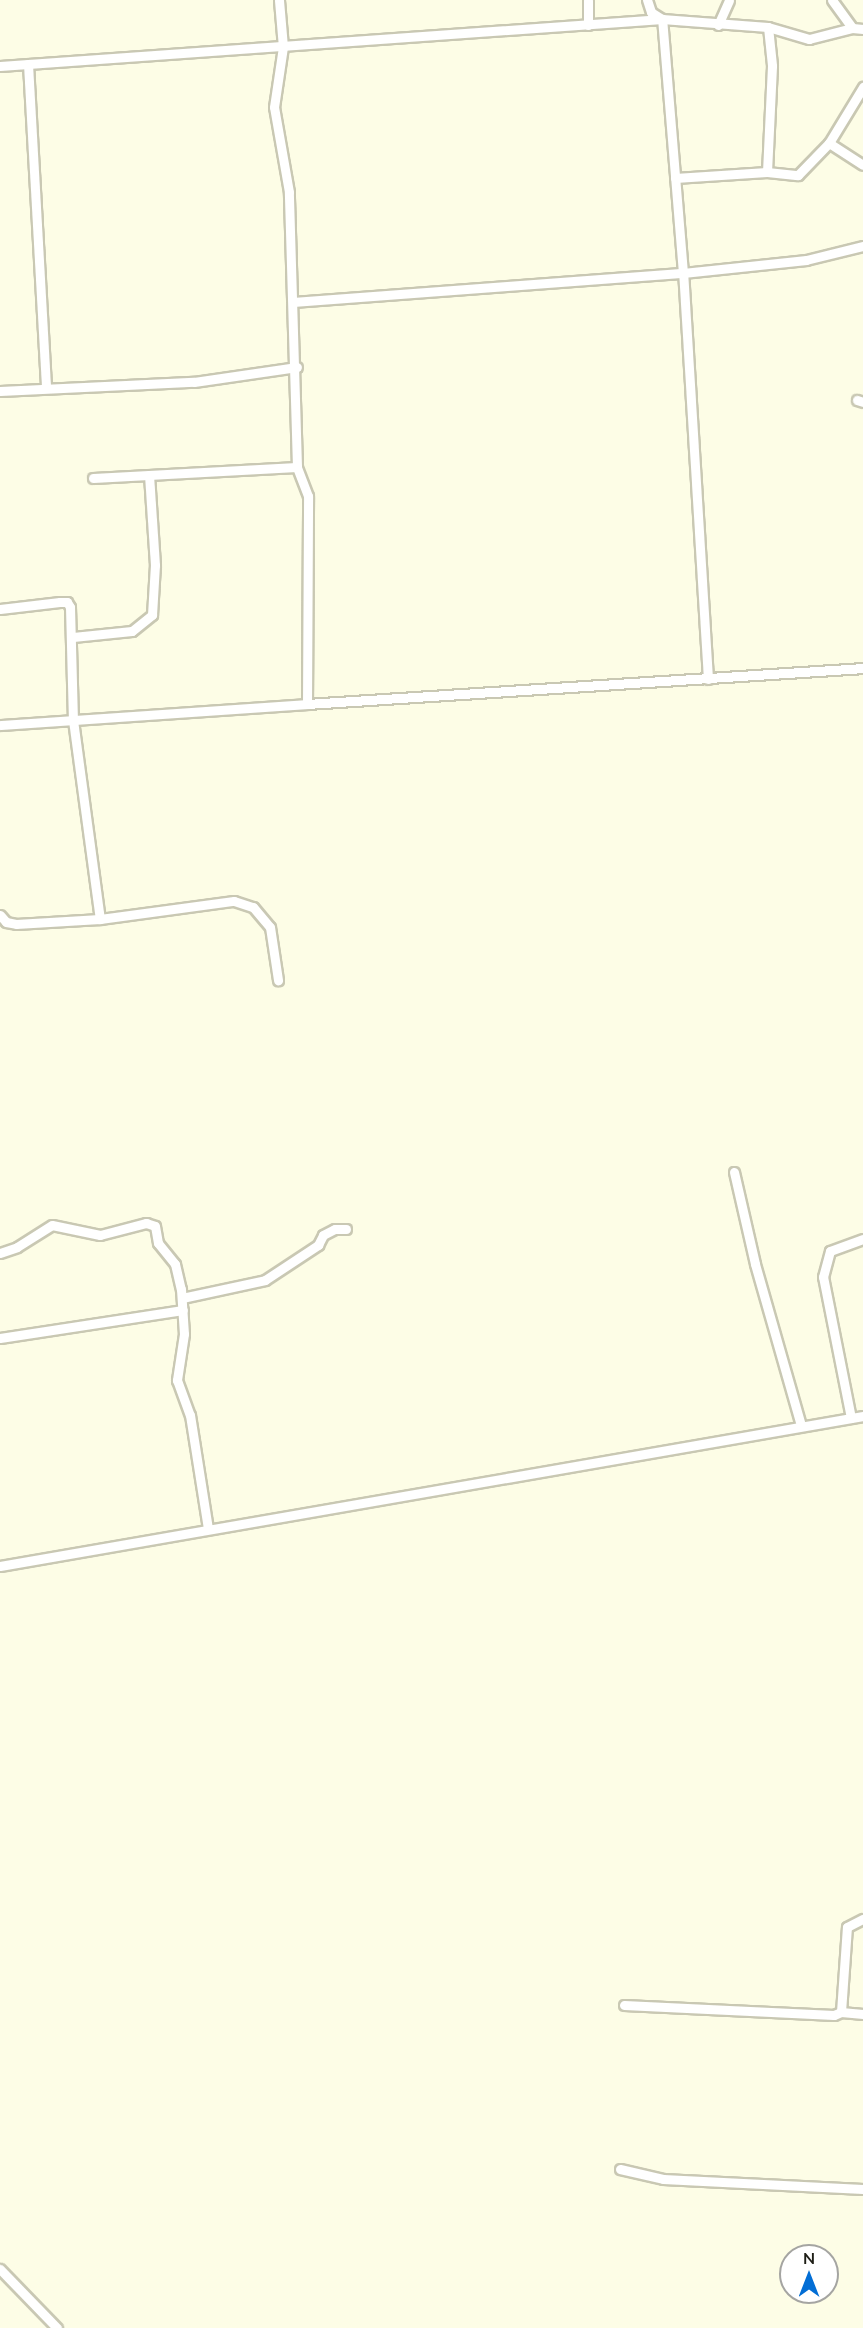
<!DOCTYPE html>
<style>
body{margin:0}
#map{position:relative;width:863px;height:2328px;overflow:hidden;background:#fdfde6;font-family:Mulish,sans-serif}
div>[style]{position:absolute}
.roads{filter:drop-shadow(2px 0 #c9c8b3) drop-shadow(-2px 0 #c9c8b3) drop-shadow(0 2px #c9c8b3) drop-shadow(0 -2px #c9c8b3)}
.minor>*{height:9px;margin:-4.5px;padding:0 4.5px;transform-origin:4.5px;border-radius:4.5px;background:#fff}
span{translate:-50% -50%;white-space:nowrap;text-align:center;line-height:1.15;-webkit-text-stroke:5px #fff;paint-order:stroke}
.north{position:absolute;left:779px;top:2244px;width:60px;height:60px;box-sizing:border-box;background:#fff;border:2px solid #a5a5a2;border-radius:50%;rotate:0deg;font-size:16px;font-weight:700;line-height:24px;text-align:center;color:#1e1e16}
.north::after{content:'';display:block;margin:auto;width:21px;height:27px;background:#036ed5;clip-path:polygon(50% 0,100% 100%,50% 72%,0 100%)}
</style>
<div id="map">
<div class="roads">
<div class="minor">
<div style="left:832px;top:0;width:34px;rotate:54deg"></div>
<div style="left:852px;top:28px;width:11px;rotate:5deg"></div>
<div style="left:588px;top:25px;width:25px;rotate:-90deg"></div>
<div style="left:718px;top:25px;width:27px;rotate:-66deg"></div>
<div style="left:768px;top:27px;width:39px;rotate:84deg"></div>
<div style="left:772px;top:66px;width:106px;rotate:92.7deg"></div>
<div style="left:767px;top:172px;width:31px;rotate:6deg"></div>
<div style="left:798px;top:175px;width:45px;rotate:-45.9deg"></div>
<div style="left:829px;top:143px;width:66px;rotate:-58.7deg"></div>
<div style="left:28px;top:64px;width:324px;rotate:86.8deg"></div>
<div style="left:0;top:66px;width:664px;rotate:-4.06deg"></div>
<div style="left:662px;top:19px;width:106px;rotate:4.3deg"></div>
<div style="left:768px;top:27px;width:43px;rotate:16.3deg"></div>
<div style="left:809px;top:39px;width:44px;rotate:-14.3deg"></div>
<div style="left:829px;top:143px;width:40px;rotate:32.9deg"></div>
<div style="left:675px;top:178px;width:92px;rotate:-3.7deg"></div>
<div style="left:294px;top:302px;width:390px;rotate:-4.3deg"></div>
<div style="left:683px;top:273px;width:255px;rotate:-94.7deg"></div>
<div style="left:662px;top:19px;width:13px;rotate:-148deg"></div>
<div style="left:651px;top:12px;width:13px;rotate:-108deg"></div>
<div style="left:0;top:391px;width:194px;rotate:-2.7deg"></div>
<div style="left:194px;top:382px;width:104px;rotate:-8.3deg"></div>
<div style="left:857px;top:400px;width:6px;rotate:18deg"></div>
<div style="left:93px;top:478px;width:204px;rotate:-3.1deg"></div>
<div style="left:0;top:609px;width:60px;rotate:-6.7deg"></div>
<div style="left:60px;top:602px;width:7px"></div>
<div style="left:67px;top:602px;width:6px;rotate:59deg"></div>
<div style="left:70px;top:607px;width:113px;rotate:88.5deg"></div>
<div style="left:73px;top:720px;width:201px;rotate:82.3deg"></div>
<div style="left:100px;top:919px;width:135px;rotate:-7.7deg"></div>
<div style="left:234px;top:901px;width:20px;rotate:18deg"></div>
<div style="left:253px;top:907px;width:26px;rotate:50deg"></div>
<div style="left:270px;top:927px;width:54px;rotate:81.4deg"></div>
<div style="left:73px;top:637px;width:59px;rotate:-5.8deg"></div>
<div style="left:132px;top:631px;width:26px;rotate:-39deg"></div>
<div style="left:152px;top:615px;width:50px;rotate:-86.6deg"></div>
<div style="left:155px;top:565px;width:90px;rotate:-93.8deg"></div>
<div style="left:708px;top:679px;width:407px;rotate:-93.5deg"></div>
<div style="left:683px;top:273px;width:124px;rotate:-6deg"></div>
<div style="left:806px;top:260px;width:59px;rotate:-13.8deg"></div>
<div style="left:307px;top:704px;width:557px;rotate:-3.7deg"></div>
<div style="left:0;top:725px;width:308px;rotate:-3.9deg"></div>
<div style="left:307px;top:704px;width:208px;rotate:-89.7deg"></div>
<div style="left:308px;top:496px;width:31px;rotate:-111deg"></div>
<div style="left:297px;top:467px;width:275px;rotate:-91.7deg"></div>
<div style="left:289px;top:192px;width:86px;rotate:-100deg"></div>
<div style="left:274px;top:107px;width:61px;rotate:-81.5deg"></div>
<div style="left:283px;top:47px;width:47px;rotate:-94.9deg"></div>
<div style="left:0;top:915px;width:9px;rotate:49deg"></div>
<div style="left:6px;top:922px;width:10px;rotate:11deg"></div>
<div style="left:16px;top:924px;width:84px;rotate:-3.4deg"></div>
<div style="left:734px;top:1172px;width:94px;rotate:77.1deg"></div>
<div style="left:755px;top:1264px;width:168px;rotate:74.1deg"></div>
<div style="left:0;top:1253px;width:18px;rotate:-19deg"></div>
<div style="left:17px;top:1247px;width:41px;rotate:-32.2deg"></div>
<div style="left:52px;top:1225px;width:49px;rotate:11.8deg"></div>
<div style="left:100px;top:1235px;width:48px;rotate:-14.6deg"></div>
<div style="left:146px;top:1223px;width:9px;rotate:18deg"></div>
<div style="left:155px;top:1226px;width:17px;rotate:80deg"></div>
<div style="left:158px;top:1243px;width:27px;rotate:51deg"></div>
<div style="left:175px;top:1264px;width:26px;rotate:77deg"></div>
<div style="left:181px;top:1289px;width:45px;rotate:86.2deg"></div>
<div style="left:184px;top:1334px;width:47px;rotate:98.7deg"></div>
<div style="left:177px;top:1380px;width:37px;rotate:70deg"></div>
<div style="left:190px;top:1415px;width:115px;rotate:81deg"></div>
<div style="left:182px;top:1298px;width:85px;rotate:-12.2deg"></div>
<div style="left:265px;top:1280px;width:64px;rotate:-33.4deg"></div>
<div style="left:318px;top:1245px;width:11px;rotate:-63deg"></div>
<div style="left:323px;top:1235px;width:13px;rotate:-27deg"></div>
<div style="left:335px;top:1229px;width:11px"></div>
<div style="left:0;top:1338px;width:185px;rotate:-8.7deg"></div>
<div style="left:851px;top:1418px;width:144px;rotate:-101.2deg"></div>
<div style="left:823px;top:1277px;width:27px;rotate:-75deg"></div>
<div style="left:830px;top:1251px;width:35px;rotate:-20deg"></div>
<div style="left:0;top:1566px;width:876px;rotate:-9.86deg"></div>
<div style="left:624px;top:2005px;width:210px;rotate:2.7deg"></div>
<div style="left:834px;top:2015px;width:8px;rotate:-23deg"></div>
<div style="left:841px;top:2012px;width:85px;rotate:-86deg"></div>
<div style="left:847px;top:1927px;width:18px;rotate:-27deg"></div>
<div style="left:841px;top:2012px;width:22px;rotate:5deg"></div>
<div style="left:620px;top:2169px;width:44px;rotate:13.1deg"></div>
<div style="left:663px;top:2179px;width:200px;rotate:2.9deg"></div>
<div style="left:0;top:2269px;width:82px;rotate:46deg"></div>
</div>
</div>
<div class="north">N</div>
</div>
